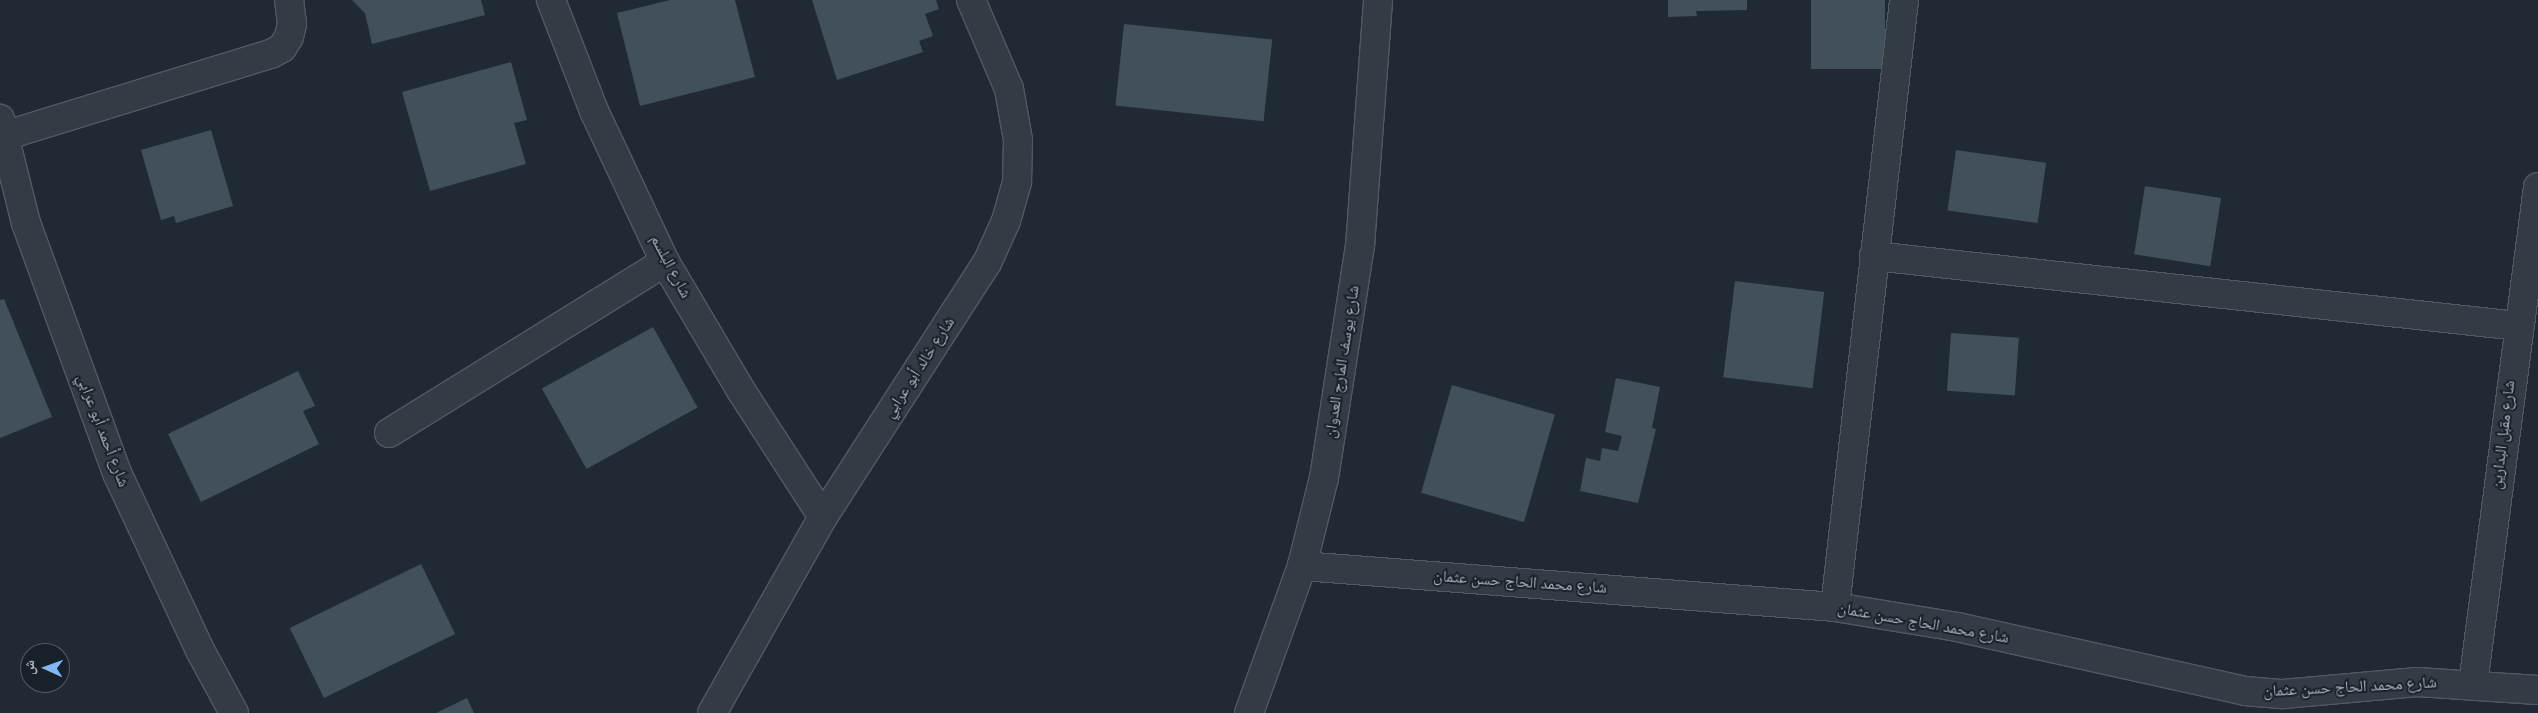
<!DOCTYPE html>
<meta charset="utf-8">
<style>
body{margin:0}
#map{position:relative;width:2538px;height:713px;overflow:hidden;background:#1f2a34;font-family:Overpass,"Noto Naskh Arabic",sans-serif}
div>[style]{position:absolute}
.building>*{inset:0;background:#42505c;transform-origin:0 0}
.roads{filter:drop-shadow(1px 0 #505a63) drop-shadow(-1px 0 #505a63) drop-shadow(0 1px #505a63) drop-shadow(0 -1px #505a63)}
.street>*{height:28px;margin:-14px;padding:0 14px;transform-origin:14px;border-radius:14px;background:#333c45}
span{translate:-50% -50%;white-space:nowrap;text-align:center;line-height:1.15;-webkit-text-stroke:4px #182129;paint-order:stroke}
.street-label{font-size:16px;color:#acb7c2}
.north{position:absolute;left:20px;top:643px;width:50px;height:50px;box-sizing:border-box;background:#182129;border:1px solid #535d66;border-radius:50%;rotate:272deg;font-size:14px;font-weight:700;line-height:20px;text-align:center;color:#acb7c2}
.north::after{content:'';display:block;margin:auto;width:18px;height:22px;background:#80b7f4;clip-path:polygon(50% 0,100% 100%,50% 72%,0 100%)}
</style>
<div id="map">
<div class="building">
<div style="clip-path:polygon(352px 0,481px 0,485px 15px,372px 44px,365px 13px)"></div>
<div style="clip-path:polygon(670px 0,735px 0,755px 77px,640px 106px,617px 13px)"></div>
<div style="clip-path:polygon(812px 0,936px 0,939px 9px,925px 14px,933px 36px,919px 41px,923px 52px,837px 80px)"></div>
<div style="clip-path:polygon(1668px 0,1747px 0,1747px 10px,1696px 11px,1697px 16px,1668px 17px)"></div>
<div style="left:1811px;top:0;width:74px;height:69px"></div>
<div style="left:1124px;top:24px;width:149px;height:82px;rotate:6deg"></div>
<div style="clip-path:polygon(511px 62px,527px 120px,514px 123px,526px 164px,430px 191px,402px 92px)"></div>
<div style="clip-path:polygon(211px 130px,233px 206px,176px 223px,174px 216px,161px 220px,141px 150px)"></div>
<div style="left:1956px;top:150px;width:91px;height:61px;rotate:8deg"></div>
<div style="left:2145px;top:186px;width:77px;height:69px;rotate:9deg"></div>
<div style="left:1735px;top:281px;width:90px;height:97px;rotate:7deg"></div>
<div style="clip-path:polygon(4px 299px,52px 417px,0 438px,0 300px)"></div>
<div style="left:653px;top:327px;width:92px;height:127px;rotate:61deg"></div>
<div style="left:1951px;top:333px;width:68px;height:58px;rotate:4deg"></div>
<div style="clip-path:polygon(298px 371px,315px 406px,303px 411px,319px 444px,201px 502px,168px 434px)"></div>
<div style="clip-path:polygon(1616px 378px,1660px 387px,1652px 428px,1656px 429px,1638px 503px,1580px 491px,1586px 458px,1600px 461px,1602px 448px,1618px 451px,1622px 436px,1605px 432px)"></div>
<div style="left:1452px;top:385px;width:107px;height:112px;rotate:16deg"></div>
<div style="left:421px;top:564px;width:78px;height:146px;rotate:64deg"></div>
<div style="clip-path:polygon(467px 698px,474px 713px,436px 713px)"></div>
</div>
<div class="roads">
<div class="street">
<div style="left:551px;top:0;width:119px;rotate:68.8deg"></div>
<div style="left:594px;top:111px;width:167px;rotate:64.8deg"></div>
<div style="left:665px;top:262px;width:151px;rotate:59.4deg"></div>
<div style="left:742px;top:392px;width:149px;rotate:57.1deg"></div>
<div style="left:0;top:119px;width:107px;rotate:76deg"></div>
<div style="left:26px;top:223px;width:266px;rotate:70deg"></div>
<div style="left:117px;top:473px;width:198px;rotate:64.9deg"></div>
<div style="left:201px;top:652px;width:69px;rotate:61.6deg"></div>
<div style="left:4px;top:136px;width:279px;rotate:-17.1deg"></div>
<div style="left:271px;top:54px;width:13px;rotate:-29deg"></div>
<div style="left:282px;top:48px;width:13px;rotate:-58deg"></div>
<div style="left:289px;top:37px;width:13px;rotate:-77deg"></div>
<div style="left:292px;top:24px;width:24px;rotate:-97deg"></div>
<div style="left:1874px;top:256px;width:648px;rotate:6.2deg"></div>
<div style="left:389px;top:433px;width:325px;rotate:-31.8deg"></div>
<div style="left:1302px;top:566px;width:535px;rotate:4.4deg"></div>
<div style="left:1835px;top:607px;width:124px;rotate:9.3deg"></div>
<div style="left:1957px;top:627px;width:295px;rotate:12.5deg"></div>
<div style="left:2245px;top:691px;width:38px;rotate:5deg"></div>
<div style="left:2283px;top:694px;width:135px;rotate:-5.1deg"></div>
<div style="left:2417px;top:682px;width:121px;rotate:3.8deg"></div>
<div style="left:1835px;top:607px;width:611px;rotate:-83.51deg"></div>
<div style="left:2473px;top:684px;width:501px;rotate:-82.55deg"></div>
<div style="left:712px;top:713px;width:225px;rotate:-60.5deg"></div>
<div style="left:823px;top:517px;width:302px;rotate:-57.2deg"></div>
<div style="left:987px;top:263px;width:46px;rotate:-65.7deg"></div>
<div style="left:1006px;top:221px;width:41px;rotate:-74.2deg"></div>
<div style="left:1017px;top:182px;width:42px;rotate:-88.6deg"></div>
<div style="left:1018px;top:140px;width:52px;rotate:-100deg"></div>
<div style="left:1009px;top:89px;width:97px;rotate:-113.1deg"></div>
<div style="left:1249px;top:713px;width:156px;rotate:-70.2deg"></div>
<div style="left:1302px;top:566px;width:91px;rotate:-76deg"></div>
<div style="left:1324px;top:478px;width:235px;rotate:-81.2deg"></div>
<div style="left:1360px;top:246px;width:247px;rotate:-85.8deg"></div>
</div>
</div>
<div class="street-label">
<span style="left:670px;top:267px;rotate:62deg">شارع البلسم</span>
<span style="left:1343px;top:362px;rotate:-81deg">شارع يوسف المارج العدوان</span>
<span style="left:920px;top:368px;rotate:-57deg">شارع خالد أبو عرابي</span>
<span style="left:102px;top:431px;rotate:69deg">شارع أحمد أبو عرابي</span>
<span style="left:2504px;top:435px;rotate:-83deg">شارع مقبل البدارين</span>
<span style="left:1520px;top:583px;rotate:4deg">شارع محمد الحاج حسن عثمان</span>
<span style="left:1923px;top:624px;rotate:10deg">شارع محمد الحاج حسن عثمان</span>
<span style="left:2350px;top:688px;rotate:-3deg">شارع محمد الحاج حسن عثمان</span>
</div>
<div class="north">ش</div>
</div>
